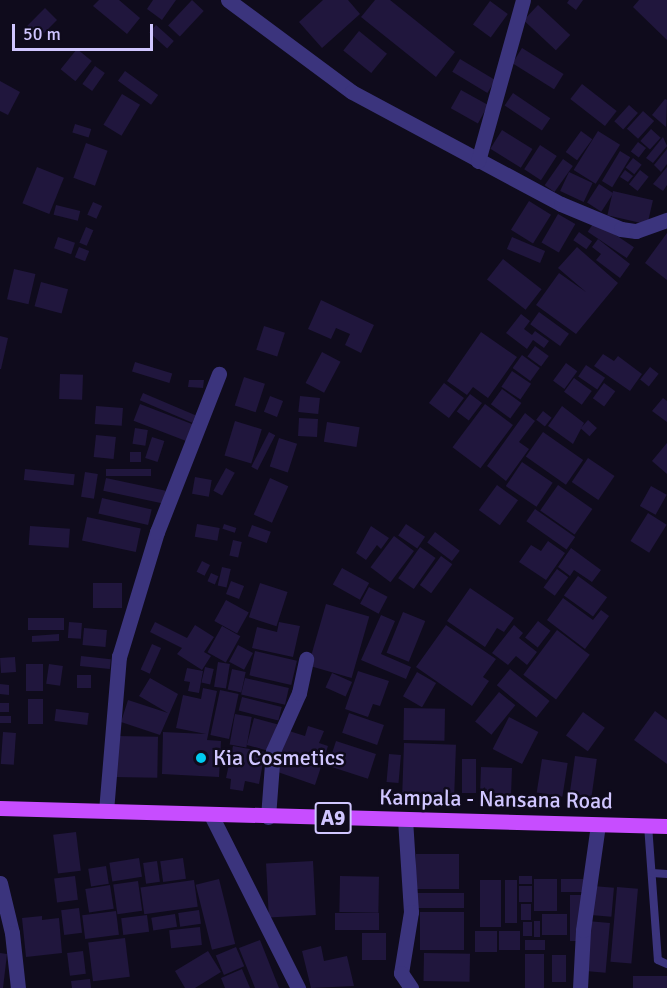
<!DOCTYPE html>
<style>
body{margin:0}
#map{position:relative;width:667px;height:988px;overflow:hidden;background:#0f0b1c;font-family:Signika,sans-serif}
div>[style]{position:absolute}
.building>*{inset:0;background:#20163d;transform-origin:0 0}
.service>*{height:8px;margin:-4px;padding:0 4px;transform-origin:4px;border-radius:4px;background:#3b347d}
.minor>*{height:15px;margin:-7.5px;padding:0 7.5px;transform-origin:7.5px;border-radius:7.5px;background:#3b347d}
.primary>*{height:15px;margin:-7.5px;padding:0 7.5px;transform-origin:7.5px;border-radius:7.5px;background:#c74dff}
.dots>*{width:16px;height:16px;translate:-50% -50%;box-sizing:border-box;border:3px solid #0f0b1c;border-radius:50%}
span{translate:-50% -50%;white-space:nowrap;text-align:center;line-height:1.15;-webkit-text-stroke:5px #0f0b1c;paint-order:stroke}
.shield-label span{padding:2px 4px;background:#0f0b1c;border:2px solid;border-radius:4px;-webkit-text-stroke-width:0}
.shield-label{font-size:21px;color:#d0c6ff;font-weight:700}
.poi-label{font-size:22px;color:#d0c6ff}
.left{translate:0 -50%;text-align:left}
.street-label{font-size:22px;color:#d0c6ff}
.scale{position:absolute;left:12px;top:24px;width:141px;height:27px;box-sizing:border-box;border:3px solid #d0c6ff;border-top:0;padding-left:8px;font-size:18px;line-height:21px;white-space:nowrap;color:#d0c6ff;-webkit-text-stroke:4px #0f0b1c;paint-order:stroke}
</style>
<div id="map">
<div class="building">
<div style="clip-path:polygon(99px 0,119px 0,140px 18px,127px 34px,93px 6px)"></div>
<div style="clip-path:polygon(153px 0,176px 0,162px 20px,147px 9px)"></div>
<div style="left:192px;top:0;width:16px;height:35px;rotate:43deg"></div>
<div style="clip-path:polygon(323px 0,348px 0,360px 14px,322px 48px,299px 22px)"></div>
<div style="clip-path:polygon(375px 0,390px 0,455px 52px,436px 77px,361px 17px)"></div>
<div style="clip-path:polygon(569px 0,583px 0,576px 10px,567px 3px)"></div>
<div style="clip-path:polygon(639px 0,667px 0,667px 40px,633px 7px)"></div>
<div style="left:490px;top:1px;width:22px;height:29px;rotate:36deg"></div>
<div style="left:538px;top:5px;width:44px;height:21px;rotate:43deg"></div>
<div style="left:45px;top:8px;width:17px;height:25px;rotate:45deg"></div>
<div style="left:156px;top:25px;width:24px;height:10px;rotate:42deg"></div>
<div style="left:359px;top:31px;width:36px;height:25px;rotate:39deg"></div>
<div style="left:522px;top:48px;width:49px;height:18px;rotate:32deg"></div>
<div style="left:77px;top:49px;width:19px;height:26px;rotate:39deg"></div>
<div style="left:460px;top:59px;width:41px;height:15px;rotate:31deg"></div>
<div style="left:95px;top:66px;width:12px;height:22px;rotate:35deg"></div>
<div style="left:125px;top:71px;width:41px;height:12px;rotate:36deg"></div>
<div style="clip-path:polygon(0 81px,20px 92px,8px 115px,0 111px)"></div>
<div style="left:582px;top:84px;width:44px;height:19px;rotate:38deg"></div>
<div style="left:461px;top:90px;width:31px;height:21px;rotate:29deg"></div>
<div style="left:513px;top:93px;width:45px;height:15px;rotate:34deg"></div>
<div style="left:122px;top:94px;width:21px;height:36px;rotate:31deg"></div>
<div style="clip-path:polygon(665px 99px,667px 100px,666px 127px,652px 115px)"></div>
<div style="left:629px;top:105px;width:12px;height:22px;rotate:42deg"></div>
<div style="left:643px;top:111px;width:15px;height:24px;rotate:42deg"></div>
<div style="left:75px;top:124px;width:17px;height:9px;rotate:17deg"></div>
<div style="left:651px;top:129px;width:13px;height:16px;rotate:42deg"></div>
<div style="left:502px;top:130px;width:36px;height:22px;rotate:32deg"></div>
<div style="left:581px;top:131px;width:14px;height:26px;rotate:36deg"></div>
<div style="left:598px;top:131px;width:26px;height:46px;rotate:32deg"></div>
<div style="clip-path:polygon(663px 137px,667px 146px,653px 163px,646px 158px)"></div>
<div style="left:638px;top:142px;width:10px;height:12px;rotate:37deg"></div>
<div style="left:86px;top:143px;width:23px;height:37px;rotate:20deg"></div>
<div style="left:540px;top:145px;width:20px;height:29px;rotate:33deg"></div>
<div style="clip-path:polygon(667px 149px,667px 164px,661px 172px,654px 165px)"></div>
<div style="left:620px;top:151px;width:12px;height:35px;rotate:31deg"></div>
<div style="left:633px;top:158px;width:11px;height:12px;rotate:38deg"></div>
<div style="left:563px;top:159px;width:12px;height:32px;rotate:35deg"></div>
<div style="left:37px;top:167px;width:29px;height:39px;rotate:22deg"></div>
<div style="clip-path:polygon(667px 167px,667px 185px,663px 191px,653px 184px)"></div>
<div style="clip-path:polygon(625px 170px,633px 176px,628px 182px,620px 177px)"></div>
<div style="left:640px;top:170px;width:11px;height:18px;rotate:38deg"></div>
<div style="left:569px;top:172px;width:26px;height:21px;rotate:25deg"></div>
<div style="left:599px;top:184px;width:17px;height:22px;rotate:33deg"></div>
<div style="left:613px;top:191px;width:41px;height:25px;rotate:13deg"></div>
<div style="left:529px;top:201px;width:26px;height:34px;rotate:32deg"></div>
<div style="left:93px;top:202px;width:10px;height:14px;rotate:24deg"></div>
<div style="left:56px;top:205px;width:25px;height:10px;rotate:14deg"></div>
<div style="left:558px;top:214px;width:20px;height:33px;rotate:30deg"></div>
<div style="left:595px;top:221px;width:47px;height:13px;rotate:34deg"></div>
<div style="left:86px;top:227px;width:8px;height:17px;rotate:23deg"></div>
<div style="left:579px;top:232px;width:16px;height:10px;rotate:35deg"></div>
<div style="clip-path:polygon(667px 233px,667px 280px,645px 263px)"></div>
<div style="left:58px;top:237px;width:18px;height:12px;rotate:19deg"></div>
<div style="left:512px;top:237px;width:36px;height:13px;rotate:23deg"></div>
<div style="clip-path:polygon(598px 239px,630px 264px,620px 278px,596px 260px,601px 254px,592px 247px)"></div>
<div style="left:79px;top:247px;width:11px;height:11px;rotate:22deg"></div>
<div style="clip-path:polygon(577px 247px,618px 283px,576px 334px,536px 305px,559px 273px,586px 292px,558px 268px)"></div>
<div style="left:503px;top:259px;width:49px;height:26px;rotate:38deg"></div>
<div style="left:14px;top:269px;width:22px;height:31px;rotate:13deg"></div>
<div style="left:41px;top:282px;width:28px;height:25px;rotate:15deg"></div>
<div style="clip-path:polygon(321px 300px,374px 325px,361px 353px,345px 345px,350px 334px,336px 328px,331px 339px,308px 329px)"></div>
<div style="left:539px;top:312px;width:37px;height:15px;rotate:36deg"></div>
<div style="clip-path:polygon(521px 314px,530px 321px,524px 329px,532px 335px,535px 331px,549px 341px,544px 348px,533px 340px,527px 349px,506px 333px)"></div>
<div style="left:264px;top:326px;width:22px;height:25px;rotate:18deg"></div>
<div style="clip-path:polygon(481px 332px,517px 357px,488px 398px,473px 387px,467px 395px,447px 381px)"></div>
<div style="clip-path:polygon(0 336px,8px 338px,1px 369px,0 369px)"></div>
<div style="left:535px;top:346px;width:17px;height:13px;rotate:36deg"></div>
<div style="left:322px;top:352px;width:21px;height:35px;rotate:28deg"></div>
<div style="clip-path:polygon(603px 354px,614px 361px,618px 356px,642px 374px,630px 391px,594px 366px)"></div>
<div style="left:522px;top:355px;width:22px;height:16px;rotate:36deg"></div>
<div style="left:135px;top:362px;width:39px;height:10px;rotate:17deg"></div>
<div style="left:566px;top:363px;width:14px;height:22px;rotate:36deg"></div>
<div style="left:586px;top:365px;width:23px;height:14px;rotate:34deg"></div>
<div style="left:650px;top:367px;width:11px;height:16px;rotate:38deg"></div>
<div style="left:512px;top:371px;width:23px;height:19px;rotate:34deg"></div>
<div style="left:60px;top:374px;width:23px;height:25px;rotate:2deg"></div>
<div style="left:244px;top:377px;width:22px;height:30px;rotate:18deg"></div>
<div style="left:574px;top:378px;width:22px;height:17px;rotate:36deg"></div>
<div style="clip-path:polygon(189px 380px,204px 380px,203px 388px,188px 387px)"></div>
<div style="left:444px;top:383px;width:25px;height:25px;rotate:37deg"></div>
<div style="left:604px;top:383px;width:14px;height:19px;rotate:36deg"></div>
<div style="left:502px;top:389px;width:24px;height:19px;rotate:36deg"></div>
<div style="left:143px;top:393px;width:57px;height:8px;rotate:23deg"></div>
<div style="left:470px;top:394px;width:15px;height:22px;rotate:37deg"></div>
<div style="left:270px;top:396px;width:14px;height:17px;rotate:21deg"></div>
<div style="left:300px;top:396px;width:20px;height:16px;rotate:6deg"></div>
<div style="clip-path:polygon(663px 398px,667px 401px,667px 422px,652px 411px)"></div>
<div style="left:140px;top:404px;width:57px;height:18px;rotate:21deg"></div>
<div style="left:485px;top:404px;width:35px;height:54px;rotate:37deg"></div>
<div style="left:96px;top:406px;width:27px;height:18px;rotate:4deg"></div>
<div style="clip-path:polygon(562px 406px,584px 423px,573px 444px,548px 426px)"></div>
<div style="left:543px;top:411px;width:11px;height:11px;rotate:38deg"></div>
<div style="clip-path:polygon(525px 413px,535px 421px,519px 442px,529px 449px,506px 481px,487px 466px)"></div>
<div style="left:299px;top:418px;width:19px;height:18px;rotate:3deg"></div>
<div style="left:588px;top:420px;width:12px;height:11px;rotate:42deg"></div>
<div style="left:235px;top:421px;width:28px;height:36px;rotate:17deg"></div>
<div style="left:327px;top:422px;width:33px;height:20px;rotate:9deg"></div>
<div style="left:135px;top:428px;width:13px;height:16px;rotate:9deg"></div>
<div style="left:269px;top:432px;width:7px;height:39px;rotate:27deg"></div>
<div style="left:543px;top:432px;width:49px;height:30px;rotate:35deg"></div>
<div style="left:96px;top:435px;width:20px;height:22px;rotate:6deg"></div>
<div style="left:152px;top:437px;width:13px;height:22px;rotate:18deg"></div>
<div style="left:279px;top:438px;width:19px;height:30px;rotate:18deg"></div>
<div style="clip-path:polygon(667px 443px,667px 474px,652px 461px)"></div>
<div style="left:130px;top:452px;width:11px;height:10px"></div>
<div style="left:588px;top:458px;width:32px;height:29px;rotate:34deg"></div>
<div style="left:522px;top:462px;width:37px;height:29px;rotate:34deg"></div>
<div style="left:226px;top:468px;width:10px;height:26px;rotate:29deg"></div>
<div style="left:25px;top:469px;width:50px;height:11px;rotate:6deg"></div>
<div style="left:106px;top:469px;width:45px;height:7px"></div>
<div style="left:85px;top:472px;width:13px;height:25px;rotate:9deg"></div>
<div style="left:195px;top:477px;width:17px;height:17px;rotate:10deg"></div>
<div style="left:106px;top:478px;width:61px;height:13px;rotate:12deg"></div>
<div style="left:270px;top:478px;width:20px;height:40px;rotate:24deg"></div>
<div style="left:497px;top:485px;width:26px;height:31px;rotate:36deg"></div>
<div style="left:558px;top:485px;width:42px;height:31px;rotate:35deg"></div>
<div style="left:651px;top:486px;width:18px;height:23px;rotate:29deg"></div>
<div style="left:102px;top:498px;width:51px;height:16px;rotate:13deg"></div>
<div style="left:535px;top:509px;width:49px;height:15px;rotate:35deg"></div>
<div style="left:648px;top:513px;width:22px;height:33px;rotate:32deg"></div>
<div style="left:87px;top:517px;width:55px;height:24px;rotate:12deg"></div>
<div style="left:197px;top:524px;width:23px;height:13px;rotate:10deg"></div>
<div style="left:224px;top:524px;width:13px;height:5px;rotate:18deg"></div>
<div style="left:406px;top:524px;width:23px;height:14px;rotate:34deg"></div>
<div style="left:252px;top:525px;width:20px;height:12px;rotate:20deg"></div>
<div style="left:30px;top:526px;width:40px;height:19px;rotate:4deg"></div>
<div style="clip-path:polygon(371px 526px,389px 538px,381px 549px,377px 545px,366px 560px,356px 553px)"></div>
<div style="left:435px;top:532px;width:31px;height:13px;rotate:37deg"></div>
<div style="left:394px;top:536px;width:25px;height:39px;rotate:37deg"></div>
<div style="left:233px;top:540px;width:9px;height:16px;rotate:13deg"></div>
<div style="clip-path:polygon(548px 541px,565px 553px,546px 580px,519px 562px,531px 545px,541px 551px)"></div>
<div style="left:420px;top:547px;width:19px;height:38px;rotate:35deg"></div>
<div style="clip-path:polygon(571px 548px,601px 570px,592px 582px,574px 570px,570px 576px,558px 567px)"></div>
<div style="left:441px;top:556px;width:14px;height:36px;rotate:36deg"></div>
<div style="left:202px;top:561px;width:9px;height:12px;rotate:27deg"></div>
<div style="left:222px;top:567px;width:9px;height:19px;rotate:13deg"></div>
<div style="left:342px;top:568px;width:31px;height:19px;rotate:29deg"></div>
<div style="left:557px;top:569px;width:14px;height:23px;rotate:36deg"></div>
<div style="left:211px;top:573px;width:8px;height:9px;rotate:23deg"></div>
<div style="left:578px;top:576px;width:36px;height:24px;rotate:36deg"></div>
<div style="left:231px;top:581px;width:14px;height:14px;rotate:21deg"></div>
<div style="left:93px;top:583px;width:29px;height:25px"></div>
<div style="left:260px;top:583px;width:29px;height:36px;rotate:18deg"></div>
<div style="left:369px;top:587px;width:21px;height:19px;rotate:28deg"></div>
<div style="clip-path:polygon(470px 588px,514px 618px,504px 632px,497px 628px,485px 647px,447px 621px)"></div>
<div style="clip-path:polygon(563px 598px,593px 620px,601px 610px,609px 616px,585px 649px,547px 620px)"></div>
<div style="left:226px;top:600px;width:26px;height:24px;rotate:29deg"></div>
<div style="left:326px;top:604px;width:45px;height:64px;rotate:16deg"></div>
<div style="left:403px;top:612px;width:24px;height:44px;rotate:22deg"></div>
<div style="clip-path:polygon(381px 615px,395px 621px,381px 654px,411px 667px,406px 679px,361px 660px)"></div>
<div style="left:28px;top:618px;width:36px;height:12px"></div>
<div style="left:538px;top:621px;width:16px;height:21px;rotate:38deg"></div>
<div style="left:69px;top:622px;width:13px;height:16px;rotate:4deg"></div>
<div style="clip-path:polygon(155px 622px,187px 638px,195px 625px,214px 637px,204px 652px,211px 656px,202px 670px,177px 654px,182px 648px,150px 632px)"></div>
<div style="clip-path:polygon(279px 622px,300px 626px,293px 657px,252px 648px,257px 627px,277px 632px)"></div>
<div style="clip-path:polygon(446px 625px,496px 659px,483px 677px,489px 681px,472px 706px,416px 667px)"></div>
<div style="clip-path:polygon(514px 625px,523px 633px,519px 638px,537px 652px,527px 665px,516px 656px,508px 665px,492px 653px)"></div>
<div style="left:222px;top:626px;width:21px;height:30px;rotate:29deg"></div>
<div style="left:84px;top:628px;width:23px;height:17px;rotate:5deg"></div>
<div style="left:557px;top:630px;width:41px;height:56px;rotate:37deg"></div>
<div style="clip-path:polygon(59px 634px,59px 641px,32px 642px,32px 636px)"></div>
<div style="left:152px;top:644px;width:10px;height:28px;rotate:24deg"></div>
<div style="left:238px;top:645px;width:17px;height:19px;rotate:28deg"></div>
<div style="left:255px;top:651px;width:43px;height:25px;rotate:13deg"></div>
<div style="left:81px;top:656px;width:30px;height:10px;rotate:6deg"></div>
<div style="left:15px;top:657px;width:15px;height:15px;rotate:86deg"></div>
<div style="left:218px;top:662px;width:12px;height:25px;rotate:9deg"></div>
<div style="left:26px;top:664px;width:17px;height:27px"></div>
<div style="left:49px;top:664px;width:14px;height:20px;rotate:8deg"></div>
<div style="left:205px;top:667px;width:9px;height:16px;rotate:13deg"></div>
<div style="clip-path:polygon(187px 668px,203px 671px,199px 693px,188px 691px,190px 682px,184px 681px)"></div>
<div style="left:232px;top:669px;width:14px;height:21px;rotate:12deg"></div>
<div style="left:510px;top:669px;width:51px;height:21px;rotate:39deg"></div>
<div style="clip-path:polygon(358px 671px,389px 681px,380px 706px,373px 704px,368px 717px,345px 709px)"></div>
<div style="left:417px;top:672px;width:22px;height:28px;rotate:30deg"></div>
<div style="left:332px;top:673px;width:22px;height:16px;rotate:24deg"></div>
<div style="left:77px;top:675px;width:14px;height:13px"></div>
<div style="clip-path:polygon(150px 678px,178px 694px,160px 735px,121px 722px,128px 700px,168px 713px,139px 696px)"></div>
<div style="left:245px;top:678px;width:45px;height:17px;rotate:13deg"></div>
<div style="clip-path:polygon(0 684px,9px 685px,9px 695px,0 694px)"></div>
<div style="clip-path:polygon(203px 688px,217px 691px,207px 740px,221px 741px,219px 777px,162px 774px,163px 732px,206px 734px,176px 728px,183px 695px,201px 699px)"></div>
<div style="left:220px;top:690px;width:19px;height:46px;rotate:12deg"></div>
<div style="left:499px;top:692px;width:21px;height:38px;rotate:39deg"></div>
<div style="left:242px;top:697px;width:41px;height:14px;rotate:14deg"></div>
<div style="left:28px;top:699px;width:15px;height:25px"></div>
<div style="left:0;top:703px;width:9px;height:9px"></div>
<div style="left:404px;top:708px;width:41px;height:32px;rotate:1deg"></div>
<div style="left:56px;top:709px;width:33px;height:12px;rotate:7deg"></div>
<div style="clip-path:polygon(655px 711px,667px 720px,667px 764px,634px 740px)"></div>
<div style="left:583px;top:712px;width:27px;height:29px;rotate:36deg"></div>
<div style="left:349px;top:713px;width:37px;height:21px;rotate:19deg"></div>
<div style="left:235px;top:714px;width:17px;height:31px;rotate:10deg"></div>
<div style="left:0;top:716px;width:11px;height:7px"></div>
<div style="left:509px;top:717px;width:33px;height:36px;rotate:27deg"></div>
<div style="left:254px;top:718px;width:24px;height:28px;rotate:15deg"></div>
<div style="clip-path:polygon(308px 726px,324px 731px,319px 743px,328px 746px,315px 785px,272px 770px,286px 730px,305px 736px)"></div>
<div style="left:3px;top:732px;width:13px;height:32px;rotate:4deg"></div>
<div style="left:115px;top:736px;width:43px;height:41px;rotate:1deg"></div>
<div style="left:336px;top:741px;width:42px;height:26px;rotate:18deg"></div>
<div style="left:404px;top:743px;width:52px;height:50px;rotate:2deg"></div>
<div style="clip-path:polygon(233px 746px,265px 752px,259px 784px,245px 781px,243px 791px,230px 789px,231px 779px,226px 778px)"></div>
<div style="left:389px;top:754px;width:12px;height:28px;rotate:5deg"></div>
<div style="left:575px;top:756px;width:22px;height:38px;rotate:8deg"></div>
<div style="left:462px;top:759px;width:14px;height:34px"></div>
<div style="left:542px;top:759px;width:26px;height:34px;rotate:9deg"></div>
<div style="left:481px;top:767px;width:31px;height:26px;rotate:2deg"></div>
<div style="left:76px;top:832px;width:39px;height:23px;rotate:83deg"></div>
<div style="left:416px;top:854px;width:43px;height:35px"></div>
<div style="left:139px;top:858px;width:19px;height:30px;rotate:81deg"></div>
<div style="left:183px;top:858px;width:21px;height:23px;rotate:82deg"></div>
<div style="left:157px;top:861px;width:21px;height:14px;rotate:82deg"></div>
<div style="left:313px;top:861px;width:54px;height:47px;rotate:87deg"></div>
<div style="left:106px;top:866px;width:18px;height:18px;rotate:81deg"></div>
<div style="left:75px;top:876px;width:24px;height:21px;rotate:83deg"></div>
<div style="left:340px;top:876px;width:39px;height:36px;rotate:1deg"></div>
<div style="left:519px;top:876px;width:13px;height:8px"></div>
<div style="left:219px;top:879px;width:67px;height:24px;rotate:76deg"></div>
<div style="left:534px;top:879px;width:23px;height:32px"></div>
<div style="left:583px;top:879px;width:13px;height:22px;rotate:90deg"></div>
<div style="left:194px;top:880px;width:27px;height:54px;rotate:82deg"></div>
<div style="left:480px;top:880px;width:21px;height:47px"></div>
<div style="left:505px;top:880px;width:12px;height:43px"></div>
<div style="left:138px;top:881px;width:30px;height:25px;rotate:82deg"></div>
<div style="left:110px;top:885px;width:24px;height:25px;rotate:81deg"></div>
<div style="left:532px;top:886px;width:16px;height:13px;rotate:90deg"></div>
<div style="left:593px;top:886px;width:21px;height:29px;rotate:5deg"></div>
<div style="left:617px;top:887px;width:21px;height:75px;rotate:5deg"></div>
<div style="left:416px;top:893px;width:48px;height:15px"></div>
<div style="left:570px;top:895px;width:12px;height:46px"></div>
<div style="left:521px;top:904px;width:10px;height:16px"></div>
<div style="left:79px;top:908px;width:25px;height:18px;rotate:83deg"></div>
<div style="left:199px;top:910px;width:14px;height:21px;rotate:82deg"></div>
<div style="left:116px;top:911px;width:24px;height:34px;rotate:83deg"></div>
<div style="left:420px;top:912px;width:44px;height:38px"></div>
<div style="left:335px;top:913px;width:44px;height:17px"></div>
<div style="left:175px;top:914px;width:13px;height:24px;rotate:81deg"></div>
<div style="left:542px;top:914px;width:25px;height:21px"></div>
<div style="left:147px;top:915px;width:17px;height:26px;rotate:83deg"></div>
<div style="clip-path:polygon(42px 916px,42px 920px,59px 918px,62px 953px,26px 957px,22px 918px)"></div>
<div style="left:534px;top:921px;width:6px;height:16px"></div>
<div style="left:587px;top:921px;width:23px;height:50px;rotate:5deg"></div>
<div style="left:523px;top:922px;width:9px;height:14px"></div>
<div style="left:200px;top:927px;width:18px;height:31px;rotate:84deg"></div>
<div style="left:475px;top:931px;width:22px;height:21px"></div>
<div style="left:499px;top:931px;width:21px;height:19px"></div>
<div style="left:362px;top:933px;width:24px;height:27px"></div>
<div style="left:125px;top:938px;width:39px;height:37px;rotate:83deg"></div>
<div style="clip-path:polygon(260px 940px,279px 988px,255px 988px,239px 948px)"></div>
<div style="left:525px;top:940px;width:20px;height:10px"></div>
<div style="clip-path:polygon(321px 946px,324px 961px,347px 956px,354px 986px,311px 988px,302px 951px)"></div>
<div style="left:236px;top:947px;width:21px;height:22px;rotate:67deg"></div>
<div style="left:83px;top:951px;width:23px;height:16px;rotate:83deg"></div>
<div style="clip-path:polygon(208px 951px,221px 972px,195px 988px,185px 988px,175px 971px)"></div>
<div style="clip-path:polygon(0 953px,7px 954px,3px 988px,0 988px)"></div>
<div style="left:424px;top:953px;width:46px;height:28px;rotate:1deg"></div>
<div style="left:525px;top:954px;width:19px;height:34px"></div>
<div style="left:552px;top:955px;width:14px;height:27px"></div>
<div style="clip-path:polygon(242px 969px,250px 988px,225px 988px,221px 978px)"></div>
<div style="left:633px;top:976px;width:34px;height:12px"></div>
<div style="clip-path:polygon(90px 979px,91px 988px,72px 988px,71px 981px)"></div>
</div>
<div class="service">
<div style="left:648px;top:825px;width:135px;rotate:85.8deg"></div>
<div style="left:658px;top:960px;width:10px;rotate:24deg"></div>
<div style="left:652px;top:873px;width:15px;rotate:4deg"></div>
</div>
<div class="minor">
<div style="left:228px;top:0;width:154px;rotate:36.6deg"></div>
<div style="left:352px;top:92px;width:237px;rotate:28.2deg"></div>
<div style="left:561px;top:204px;width:65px;rotate:22.6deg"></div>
<div style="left:621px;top:229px;width:15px;rotate:8deg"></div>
<div style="left:636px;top:231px;width:33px;rotate:-20deg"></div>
<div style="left:478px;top:161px;width:167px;rotate:-74.4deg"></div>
<div style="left:106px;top:811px;width:155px;rotate:-85.2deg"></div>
<div style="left:119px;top:657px;width:131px;rotate:-73.1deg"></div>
<div style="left:157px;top:532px;width:170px;rotate:-68.6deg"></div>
<div style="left:211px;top:815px;width:194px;rotate:63.3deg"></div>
<div style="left:268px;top:817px;width:66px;rotate:-85.7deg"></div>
<div style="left:273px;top:751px;width:64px;rotate:-65.9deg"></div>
<div style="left:299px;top:693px;width:35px;rotate:-78deg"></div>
<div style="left:405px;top:819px;width:93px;rotate:86.3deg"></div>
<div style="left:411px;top:912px;width:62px;rotate:99.3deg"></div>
<div style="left:401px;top:973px;width:18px;rotate:56deg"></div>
<div style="left:0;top:883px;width:51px;rotate:76.5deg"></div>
<div style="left:12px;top:933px;width:55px;rotate:83.8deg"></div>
<div style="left:580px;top:988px;width:58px;rotate:-87deg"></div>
<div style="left:583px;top:930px;width:106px;rotate:-81.9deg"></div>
</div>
<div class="primary">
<div style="left:0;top:808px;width:667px;rotate:1.55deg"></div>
</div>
<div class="dots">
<div style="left:201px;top:758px;background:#00cbf1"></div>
</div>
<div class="shield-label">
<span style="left:333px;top:818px">A9</span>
</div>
<div class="poi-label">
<span class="left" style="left:213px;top:758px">Kia Cosmetics</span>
</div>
<div class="street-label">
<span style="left:496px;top:799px;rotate:1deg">Kampala - Nansana Road</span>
</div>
<div class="scale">50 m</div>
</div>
